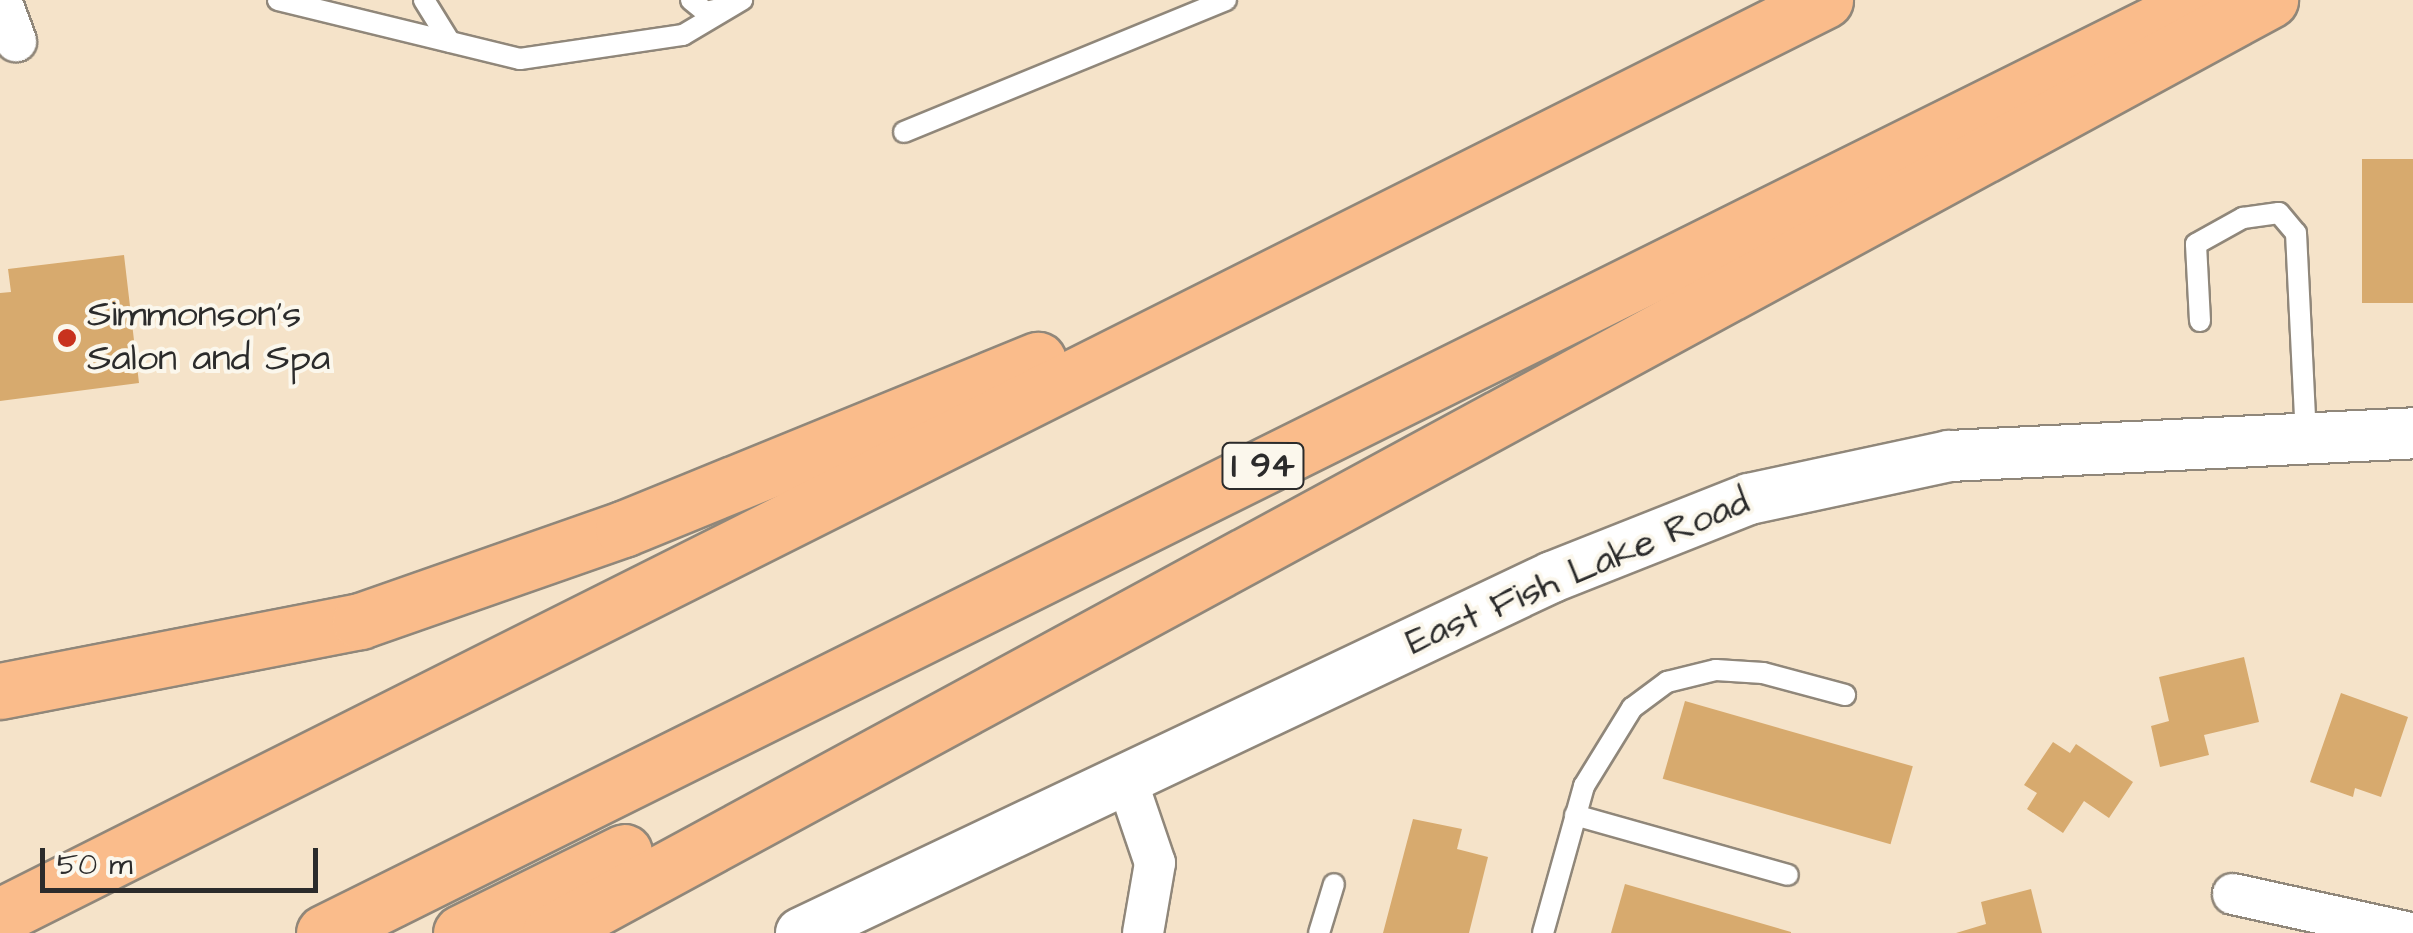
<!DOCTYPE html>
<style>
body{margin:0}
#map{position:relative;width:2413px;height:933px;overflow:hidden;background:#f5e3c9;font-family:"Architects Daughter",sans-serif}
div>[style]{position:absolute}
.building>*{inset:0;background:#d7aa6e;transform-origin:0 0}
.roads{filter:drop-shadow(2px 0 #90877a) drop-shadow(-2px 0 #90877a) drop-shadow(0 2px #90877a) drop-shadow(0 -2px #90877a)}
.service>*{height:20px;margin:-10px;padding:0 10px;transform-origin:10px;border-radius:10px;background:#fff}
.minor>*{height:40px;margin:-20px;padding:0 20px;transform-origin:20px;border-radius:20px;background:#fff}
.tertiary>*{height:50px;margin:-25px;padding:0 25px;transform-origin:25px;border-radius:25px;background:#fff}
.motorway>*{height:55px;margin:-27.5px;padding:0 27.5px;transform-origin:27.5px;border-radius:27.5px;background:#fabc8b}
.dots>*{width:28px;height:28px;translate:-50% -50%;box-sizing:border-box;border:5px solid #fbf7ec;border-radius:50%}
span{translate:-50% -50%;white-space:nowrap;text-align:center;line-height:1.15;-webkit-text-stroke:8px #fbf7ec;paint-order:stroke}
.shield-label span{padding:2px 8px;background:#fbf7ec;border:2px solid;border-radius:8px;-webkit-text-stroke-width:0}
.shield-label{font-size:35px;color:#2b2b2b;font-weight:700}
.poi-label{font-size:38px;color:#2b2b2b}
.left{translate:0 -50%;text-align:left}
.street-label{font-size:38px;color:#2b2b2b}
.scale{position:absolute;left:40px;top:848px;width:278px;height:45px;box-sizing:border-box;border:5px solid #2b2b2b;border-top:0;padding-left:12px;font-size:30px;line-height:35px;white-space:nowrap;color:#2b2b2b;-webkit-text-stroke:8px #fbf7ec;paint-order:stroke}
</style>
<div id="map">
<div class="building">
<div style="left:2362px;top:159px;width:51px;height:144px"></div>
<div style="clip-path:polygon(124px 255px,139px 383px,0 401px,0 293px,11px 292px,8px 269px)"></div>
<div style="clip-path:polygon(2244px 657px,2259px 722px,2204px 735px,2209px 755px,2160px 767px,2151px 726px,2169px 721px,2159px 677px)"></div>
<div style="clip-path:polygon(2341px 693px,2408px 717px,2381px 797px,2355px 788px,2353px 797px,2310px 782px)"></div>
<div style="left:1685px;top:701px;width:237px;height:81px;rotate:16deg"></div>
<div style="clip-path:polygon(2053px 742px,2070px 753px,2076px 744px,2133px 782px,2109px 818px,2084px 801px,2063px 833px,2027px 809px,2037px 793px,2024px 785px)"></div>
<div style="clip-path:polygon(1413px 819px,1462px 829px,1457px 849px,1488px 857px,1469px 933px,1383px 933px)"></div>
<div style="clip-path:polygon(1625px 884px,1791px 932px,1791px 933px,1611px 933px)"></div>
<div style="clip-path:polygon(2031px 889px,2042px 933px,1956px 933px,1986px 924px,1981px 902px)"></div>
</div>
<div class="roads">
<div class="service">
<div style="left:278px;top:0;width:249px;rotate:13.7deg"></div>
<div style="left:520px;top:59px;width:165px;rotate:-8.4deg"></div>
<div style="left:683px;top:35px;width:69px;rotate:-30.7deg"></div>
<div style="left:424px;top:0;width:49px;rotate:58.2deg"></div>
<div style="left:691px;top:0;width:19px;rotate:39deg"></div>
<div style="left:706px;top:12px;width:18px;rotate:-13deg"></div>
<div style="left:904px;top:132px;width:348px;rotate:-22.3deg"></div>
<div style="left:2200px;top:321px;width:77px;rotate:-93deg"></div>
<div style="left:2196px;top:244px;width:54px;rotate:-29deg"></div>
<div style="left:2243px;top:218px;width:36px;rotate:-8deg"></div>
<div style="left:2279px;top:213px;width:26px;rotate:50deg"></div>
<div style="left:2296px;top:233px;width:204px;rotate:87.2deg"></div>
<div style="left:1575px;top:815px;width:221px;rotate:15.7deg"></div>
<div style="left:1319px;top:933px;width:51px;rotate:-73deg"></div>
<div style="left:1543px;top:933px;width:153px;rotate:-74.4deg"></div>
<div style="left:1584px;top:786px;width:92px;rotate:-58.4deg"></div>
<div style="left:1632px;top:708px;width:44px;rotate:-36.6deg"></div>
<div style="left:1667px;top:682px;width:50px;rotate:-13.8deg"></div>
<div style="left:1716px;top:670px;width:47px;rotate:3.7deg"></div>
<div style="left:1763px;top:673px;width:85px;rotate:15deg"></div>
</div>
<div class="minor">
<div style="left:1px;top:0;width:44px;rotate:69.9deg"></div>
<div style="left:1125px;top:775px;width:93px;rotate:71.2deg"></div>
<div style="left:1155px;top:863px;width:71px;rotate:99.7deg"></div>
<div style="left:2233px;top:894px;width:182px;rotate:12.4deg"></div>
</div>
<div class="tertiary">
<div style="left:801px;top:933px;width:831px;rotate:-25.36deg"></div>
<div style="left:1552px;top:577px;width:212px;rotate:-21.6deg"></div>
<div style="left:1749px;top:499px;width:205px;rotate:-12.1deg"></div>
<div style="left:1949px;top:456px;width:465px;rotate:-2.8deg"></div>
</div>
<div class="motorway">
<div style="left:0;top:691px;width:367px;rotate:-11deg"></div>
<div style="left:360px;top:621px;width:279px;rotate:-19.3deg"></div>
<div style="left:623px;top:529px;width:448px;rotate:-22.2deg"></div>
<div style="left:0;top:916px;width:2042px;rotate:-26.65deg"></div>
<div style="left:324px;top:933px;width:2098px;rotate:-26.41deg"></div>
<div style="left:461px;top:933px;width:182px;rotate:-26.4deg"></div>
<div style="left:550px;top:933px;width:1957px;rotate:-28.48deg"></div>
</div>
</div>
<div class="dots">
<div style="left:67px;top:338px;background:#c8321e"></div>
</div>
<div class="shield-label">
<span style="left:1263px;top:466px">I 94</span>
</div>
<div class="poi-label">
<span class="left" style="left:87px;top:338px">Simmonson's<br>Salon and Spa</span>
</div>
<div class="street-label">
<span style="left:1578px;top:573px;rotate:-23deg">East Fish Lake Road</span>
</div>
<div class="scale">50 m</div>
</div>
